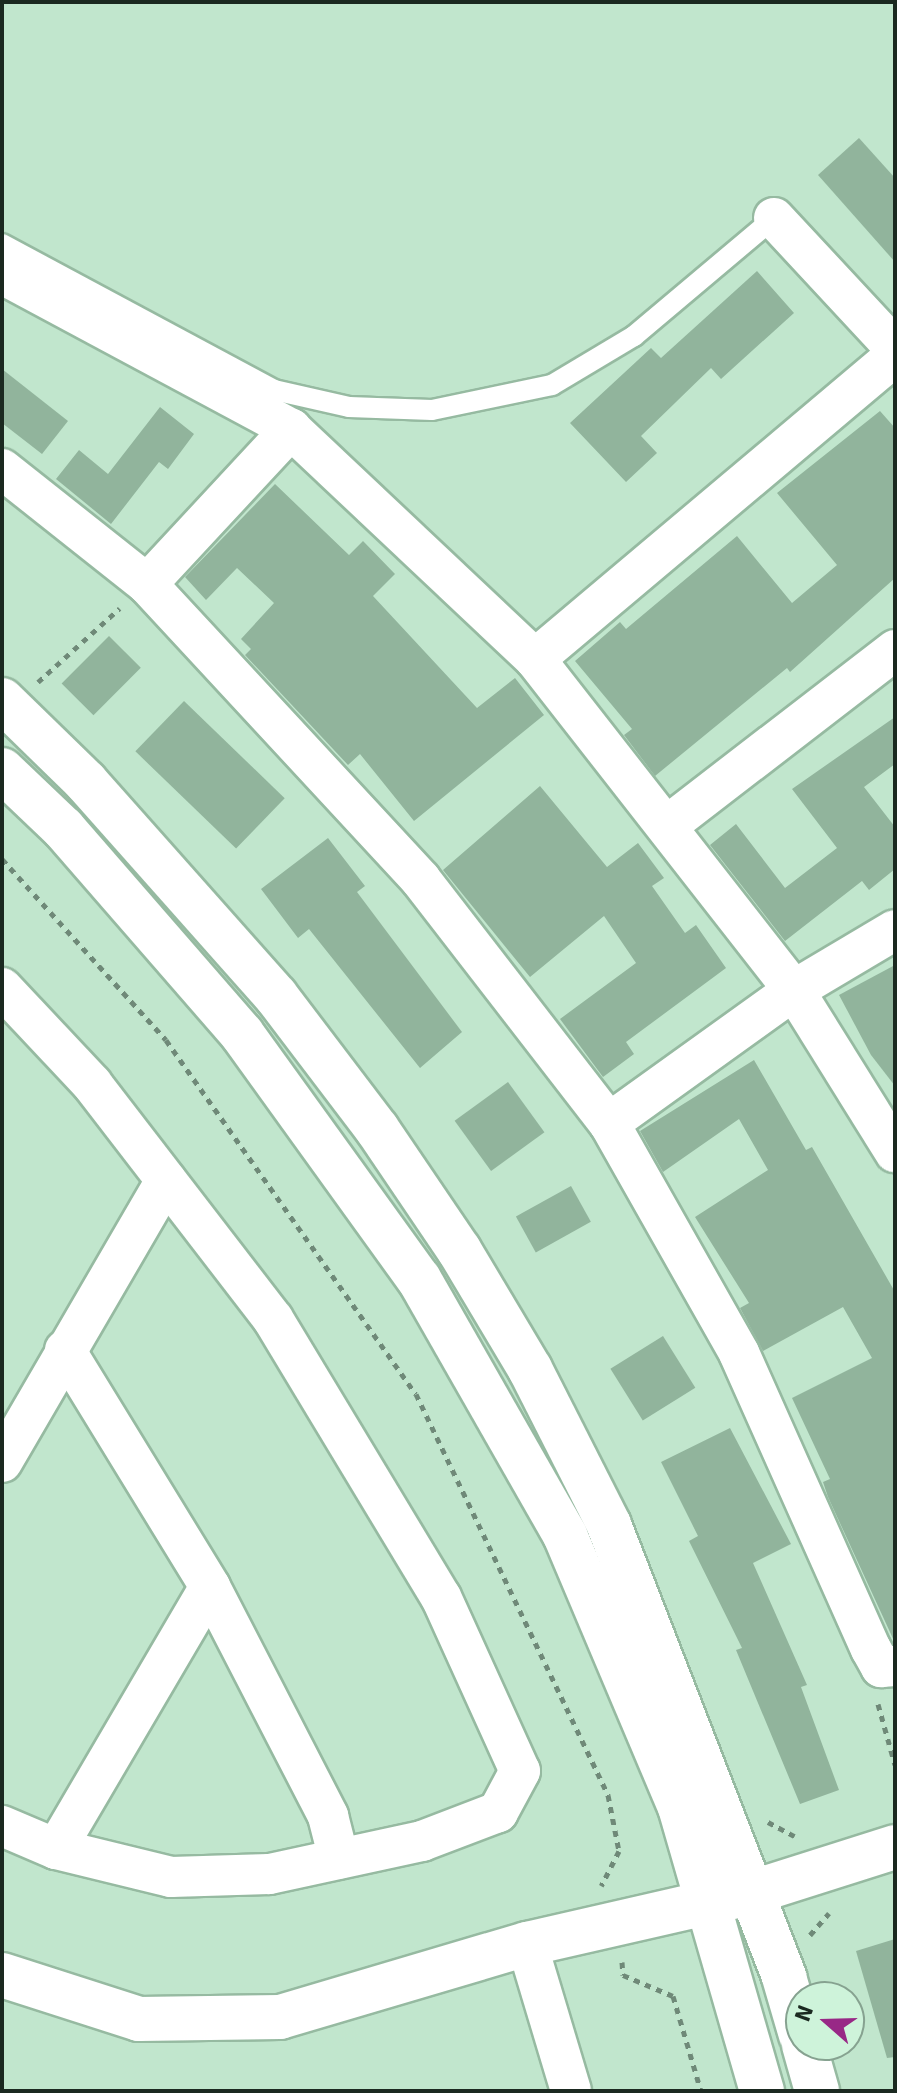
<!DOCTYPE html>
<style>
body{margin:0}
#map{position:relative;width:897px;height:2093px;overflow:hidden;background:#c1e6cd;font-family:Signika,sans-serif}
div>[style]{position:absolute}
.building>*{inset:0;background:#91b49c;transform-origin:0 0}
.path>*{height:5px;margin-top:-2.5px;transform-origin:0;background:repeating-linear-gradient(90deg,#6f8978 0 6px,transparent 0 12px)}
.roads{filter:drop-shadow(2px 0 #96baa1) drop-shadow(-2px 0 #96baa1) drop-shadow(0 2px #96baa1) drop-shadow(0 -2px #96baa1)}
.lane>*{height:20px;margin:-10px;padding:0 10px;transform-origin:10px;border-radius:10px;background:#fff}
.street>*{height:40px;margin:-20px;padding:0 20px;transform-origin:20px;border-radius:20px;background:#fff}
.secondary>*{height:44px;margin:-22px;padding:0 22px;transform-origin:22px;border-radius:22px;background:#fff}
span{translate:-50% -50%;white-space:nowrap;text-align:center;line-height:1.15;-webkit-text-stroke:6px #cef3da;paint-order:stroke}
.frame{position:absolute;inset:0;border:4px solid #1b2920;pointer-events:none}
.north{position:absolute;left:785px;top:1981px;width:80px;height:80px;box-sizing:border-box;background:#cef3da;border:2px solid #86a290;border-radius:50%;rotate:290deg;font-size:22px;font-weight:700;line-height:32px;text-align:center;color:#1b2920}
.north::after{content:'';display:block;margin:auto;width:28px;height:36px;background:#982886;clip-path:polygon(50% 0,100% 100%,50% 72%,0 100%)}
</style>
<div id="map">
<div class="building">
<div style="clip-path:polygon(859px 138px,895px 178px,895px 262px,818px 175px)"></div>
<div style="clip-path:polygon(757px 271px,794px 313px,721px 379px,711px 368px,641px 436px,657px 453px,626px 482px,570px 423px,651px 348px,661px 358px)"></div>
<div style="clip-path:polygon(2px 369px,68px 421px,42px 454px,2px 423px)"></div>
<div style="clip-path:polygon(160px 407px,194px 434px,168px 469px,159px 462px,111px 524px,56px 479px,79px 450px,108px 474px)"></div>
<div style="clip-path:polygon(880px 411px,895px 428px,895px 578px,790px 672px,787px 668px,655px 776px,624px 735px,632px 729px,575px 661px,620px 622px,626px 629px,737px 536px,792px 603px,837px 565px,777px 493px)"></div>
<div style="clip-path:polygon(275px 484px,349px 555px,363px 541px,395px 574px,373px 596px,477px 708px,515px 678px,544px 715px,414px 821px,360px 754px,348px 765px,245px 655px,251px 649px,241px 639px,274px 603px,237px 568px,206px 600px,185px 577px)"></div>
<div style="left:109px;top:636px;width:45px;height:67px;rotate:45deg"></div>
<div style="left:184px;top:701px;width:140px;height:70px;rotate:44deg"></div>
<div style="clip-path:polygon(895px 717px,895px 764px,864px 787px,895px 827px,895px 869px,869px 890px,862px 881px,785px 941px,710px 845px,736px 824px,785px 888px,837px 848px,792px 789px)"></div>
<div style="clip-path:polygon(540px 786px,607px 867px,638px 843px,664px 878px,652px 886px,685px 933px,696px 925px,726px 968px,626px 1042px,634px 1054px,603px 1077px,560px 1019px,636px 963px,604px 916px,530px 977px,443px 870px)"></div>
<div style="clip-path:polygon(328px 838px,365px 886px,357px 892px,462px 1032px,420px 1068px,309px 929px,298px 938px,261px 889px)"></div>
<div style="clip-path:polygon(895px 965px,895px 1086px,871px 1055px,839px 995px)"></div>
<div style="clip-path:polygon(754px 1060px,806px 1150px,812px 1147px,895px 1292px,895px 1643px,828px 1497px,823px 1482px,830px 1479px,792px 1398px,872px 1358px,843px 1307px,763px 1351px,740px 1308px,749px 1303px,695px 1217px,768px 1170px,739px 1119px,663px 1172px,640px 1131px)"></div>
<div style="left:508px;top:1082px;width:62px;height:66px;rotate:54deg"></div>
<div style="left:571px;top:1186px;width:41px;height:63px;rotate:61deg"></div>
<div style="left:663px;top:1336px;width:61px;height:62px;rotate:58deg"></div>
<div style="clip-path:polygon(730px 1428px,791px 1544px,753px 1563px,807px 1685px,801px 1687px,839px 1790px,800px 1804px,736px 1650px,742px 1648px,689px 1541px,698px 1536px,661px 1462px)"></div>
<div style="clip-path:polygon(895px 1939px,895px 2057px,887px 2058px,856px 1951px)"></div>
</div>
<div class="path">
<div style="left:38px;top:682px;width:110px;rotate:-42.1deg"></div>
<div style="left:2px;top:859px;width:244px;rotate:47.8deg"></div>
<div style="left:166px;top:1040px;width:433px;rotate:54.8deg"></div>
<div style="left:416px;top:1394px;width:445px;rotate:64.4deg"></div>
<div style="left:608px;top:1795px;width:57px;rotate:78.9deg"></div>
<div style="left:619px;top:1851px;width:39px;rotate:117deg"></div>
<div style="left:878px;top:1704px;width:63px;rotate:74.4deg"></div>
<div style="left:768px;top:1822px;width:30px;rotate:28deg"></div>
<div style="left:810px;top:1935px;width:29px;rotate:-49deg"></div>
<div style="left:622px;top:1962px;width:13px;rotate:86deg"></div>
<div style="left:623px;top:1975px;width:54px;rotate:22.8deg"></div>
<div style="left:673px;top:1996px;width:99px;rotate:73.6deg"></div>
</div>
<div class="roads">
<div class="lane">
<div style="left:2px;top:244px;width:309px;rotate:28.2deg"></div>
<div style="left:274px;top:390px;width:77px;rotate:12.8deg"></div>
<div style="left:349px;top:407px;width:83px;rotate:2.1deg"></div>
<div style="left:432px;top:410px;width:123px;rotate:-11.8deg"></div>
<div style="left:552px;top:385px;width:96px;rotate:-30.9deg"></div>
<div style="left:634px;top:336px;width:183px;rotate:-40.1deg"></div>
</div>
<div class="street">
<div style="left:774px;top:218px;width:178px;rotate:47.1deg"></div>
<div style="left:2px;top:274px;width:328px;rotate:28.2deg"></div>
<div style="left:291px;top:429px;width:335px;rotate:43.3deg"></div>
<div style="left:535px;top:659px;width:420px;rotate:52deg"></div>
<div style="left:794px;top:990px;width:191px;rotate:58.1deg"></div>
<div style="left:2px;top:469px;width:185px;rotate:38.4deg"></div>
<div style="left:147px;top:584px;width:403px;rotate:47.2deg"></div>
<div style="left:421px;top:880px;width:307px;rotate:52.3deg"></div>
<div style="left:609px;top:1123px;width:264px;rotate:60.5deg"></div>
<div style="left:739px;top:1353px;width:324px;rotate:66deg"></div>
<div style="left:871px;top:1649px;width:21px;rotate:61deg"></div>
<div style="left:881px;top:1667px;width:14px;rotate:-4deg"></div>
<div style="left:147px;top:584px;width:212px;rotate:-47.1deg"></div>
<div style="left:535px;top:659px;width:471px;rotate:-40.1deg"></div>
<div style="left:668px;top:825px;width:287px;rotate:-37.6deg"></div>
<div style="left:2px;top:988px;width:132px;rotate:46.8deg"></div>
<div style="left:92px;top:1084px;width:297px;rotate:52.4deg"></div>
<div style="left:273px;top:1319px;width:325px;rotate:58.9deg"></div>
<div style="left:441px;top:1597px;width:191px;rotate:65.6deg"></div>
<div style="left:520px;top:1771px;width:47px;rotate:118.2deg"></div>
<div style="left:498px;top:1812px;width:81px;rotate:159.1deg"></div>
<div style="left:422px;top:1841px;width:157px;rotate:167.8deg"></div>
<div style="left:269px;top:1874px;width:98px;rotate:178.2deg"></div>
<div style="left:171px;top:1877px;width:118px;rotate:-166.3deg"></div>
<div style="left:56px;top:1849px;width:59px;rotate:-156.9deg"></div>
<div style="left:609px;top:1123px;width:228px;rotate:-35.7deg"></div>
<div style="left:794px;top:990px;width:117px;rotate:-30.7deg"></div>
<div style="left:65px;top:1350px;width:278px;rotate:58.5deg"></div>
<div style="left:210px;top:1587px;width:258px;rotate:62.7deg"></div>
<div style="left:328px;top:1816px;width:44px;rotate:75.7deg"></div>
<div style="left:2px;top:1462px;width:326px;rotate:-59.8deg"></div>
<div style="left:56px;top:1849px;width:304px;rotate:-59.6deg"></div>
<div style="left:527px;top:1944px;width:153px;rotate:73.3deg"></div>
</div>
<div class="secondary">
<div style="left:2px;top:700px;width:117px;rotate:44.3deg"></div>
<div style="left:86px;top:782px;width:286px;rotate:48.4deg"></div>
<div style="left:276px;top:996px;width:167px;rotate:52.8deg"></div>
<div style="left:377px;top:1129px;width:146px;rotate:55.9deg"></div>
<div style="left:459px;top:1250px;width:139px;rotate:59.2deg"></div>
<div style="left:530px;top:1369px;width:175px;rotate:63.1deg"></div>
<div style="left:609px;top:1525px;width:485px;rotate:68.8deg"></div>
<div style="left:784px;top:1977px;width:60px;rotate:73.7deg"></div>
<div style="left:2px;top:770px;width:84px;rotate:43.6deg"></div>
<div style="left:63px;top:828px;width:273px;rotate:49deg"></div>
<div style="left:242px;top:1034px;width:302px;rotate:54.2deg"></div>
<div style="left:419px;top:1279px;width:295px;rotate:60.3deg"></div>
<div style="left:565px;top:1535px;width:295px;rotate:67.1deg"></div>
<div style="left:680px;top:1807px;width:296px;rotate:73.9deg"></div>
<div style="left:2px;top:1975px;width:144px;rotate:17.8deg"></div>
<div style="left:139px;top:2019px;width:141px;rotate:-0.8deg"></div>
<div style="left:280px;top:2017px;width:258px;rotate:-16.5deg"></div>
<div style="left:527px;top:1944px;width:229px;rotate:-12.9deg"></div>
<div style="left:750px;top:1893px;width:152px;rotate:-17.6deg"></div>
<div style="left:804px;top:2045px;width:48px;rotate:74.2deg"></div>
</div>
</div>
<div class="frame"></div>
<div class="north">N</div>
</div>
